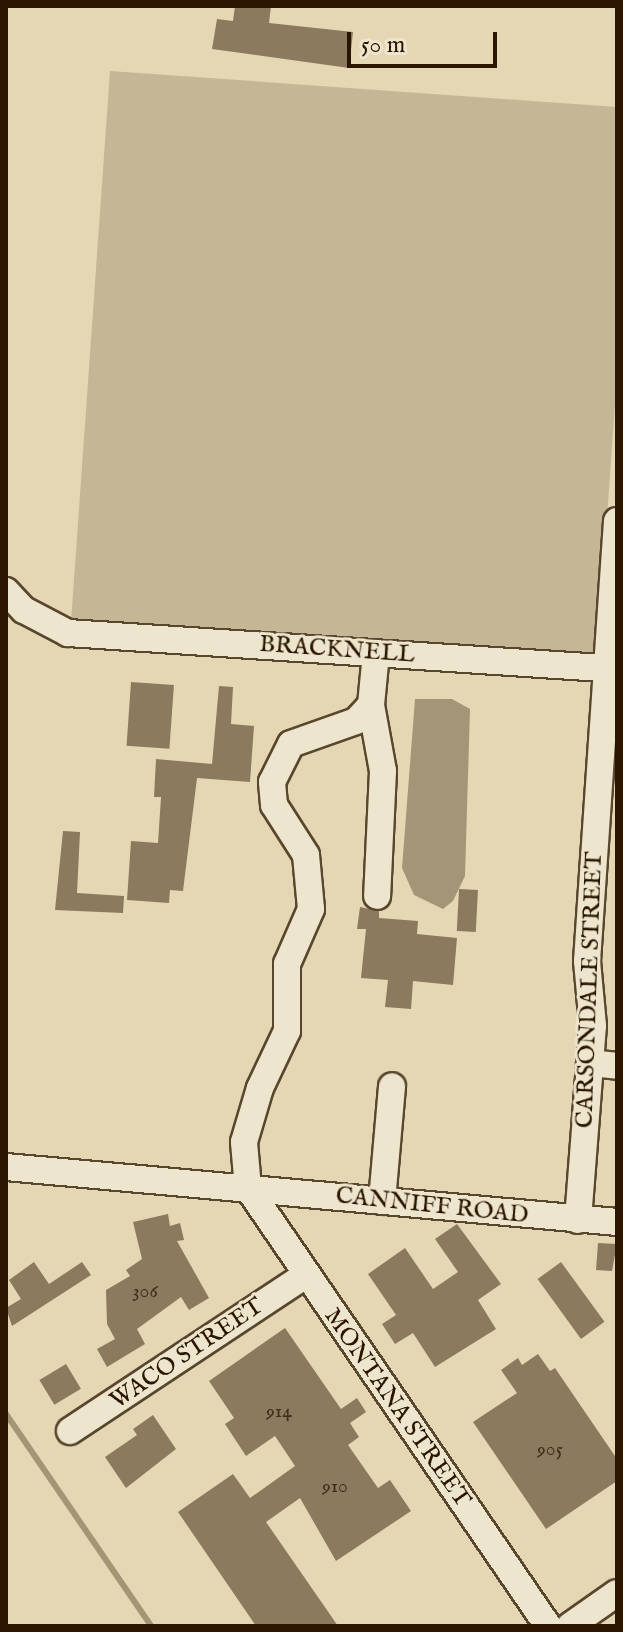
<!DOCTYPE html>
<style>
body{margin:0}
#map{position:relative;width:623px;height:1632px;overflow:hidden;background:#e5d7b4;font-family:"IM FELL English",serif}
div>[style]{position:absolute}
.green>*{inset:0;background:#c5b695}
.water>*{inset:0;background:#a59577}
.stream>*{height:6px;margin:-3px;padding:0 3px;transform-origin:3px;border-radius:3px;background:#a59577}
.building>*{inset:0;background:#8b7a5e;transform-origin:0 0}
.roads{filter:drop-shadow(2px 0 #58462d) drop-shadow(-2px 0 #58462d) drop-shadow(0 2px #58462d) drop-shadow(0 -2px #58462d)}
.minor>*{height:26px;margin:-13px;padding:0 13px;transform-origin:13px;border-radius:13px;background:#eee5ce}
span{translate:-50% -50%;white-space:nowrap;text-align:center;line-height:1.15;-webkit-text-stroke:6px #eee5ce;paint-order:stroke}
.number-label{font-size:20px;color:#422e18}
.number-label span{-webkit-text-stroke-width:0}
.street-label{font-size:24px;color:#291500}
.frame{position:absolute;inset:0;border:8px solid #291500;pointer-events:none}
.scale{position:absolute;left:347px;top:32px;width:150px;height:36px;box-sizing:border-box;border:4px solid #291500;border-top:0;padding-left:10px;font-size:24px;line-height:28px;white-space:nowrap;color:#291500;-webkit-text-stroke:6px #eee5ce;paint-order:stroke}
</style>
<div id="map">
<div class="green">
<div style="clip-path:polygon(110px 71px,617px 107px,617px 376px,597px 659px,71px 622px)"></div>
</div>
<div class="water">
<div style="clip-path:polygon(415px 699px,452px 699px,470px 709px,465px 876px,453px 901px,443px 909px,414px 895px,402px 868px)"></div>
</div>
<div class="stream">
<div style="left:6px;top:1414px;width:257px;rotate:55.6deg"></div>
</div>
<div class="building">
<div style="clip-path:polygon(235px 6px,271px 6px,269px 23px,353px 32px,349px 68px,212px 49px,217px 19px,233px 21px)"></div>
<div style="left:131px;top:682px;width:43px;height:64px;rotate:4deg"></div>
<div style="clip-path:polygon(219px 686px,233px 687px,231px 724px,254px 726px,250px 782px,197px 778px,183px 891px,170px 890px,169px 903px,127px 900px,131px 841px,158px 843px,161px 797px,154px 797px,156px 759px,212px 764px)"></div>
<div style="clip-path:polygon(63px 831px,80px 832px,77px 893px,124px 896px,123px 913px,55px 910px)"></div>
<div style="left:459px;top:889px;width:19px;height:42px;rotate:3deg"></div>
<div style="clip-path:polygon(360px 907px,379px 911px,379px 918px,418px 921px,417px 934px,457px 938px,453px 985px,413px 981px,411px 1009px,385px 1007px,388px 980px,361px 978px,366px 929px,357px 929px)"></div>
<div style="clip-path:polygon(168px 1214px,170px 1226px,180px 1223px,184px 1240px,177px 1241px,209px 1298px,189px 1310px,181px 1297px,137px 1329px,145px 1344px,107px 1367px,97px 1349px,115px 1339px,107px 1324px,106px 1290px,130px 1276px,126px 1270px,142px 1259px,133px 1222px)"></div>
<div style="clip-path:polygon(457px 1224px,501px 1284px,478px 1300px,496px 1329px,435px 1367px,413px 1333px,395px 1344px,382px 1324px,396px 1315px,368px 1274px,405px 1248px,433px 1289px,458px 1272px,435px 1239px)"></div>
<div style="clip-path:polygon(598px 1243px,617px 1244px,612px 1271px,596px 1270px)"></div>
<div style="clip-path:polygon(34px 1262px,49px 1284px,82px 1262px,91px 1275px,12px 1326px,6px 1308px,21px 1299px,9px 1280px)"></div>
<div style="left:561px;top:1262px;width:74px;height:29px;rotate:54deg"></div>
<div style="clip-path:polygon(285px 1328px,341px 1409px,357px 1398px,366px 1412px,350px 1423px,359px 1437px,348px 1445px,378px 1488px,390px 1480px,411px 1511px,336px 1561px,300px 1498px,266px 1522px,338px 1626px,256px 1626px,178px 1512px,233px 1474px,250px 1498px,295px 1466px,275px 1436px,246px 1456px,225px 1424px,234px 1418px,209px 1381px)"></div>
<div style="clip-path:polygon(538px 1354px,550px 1371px,555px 1368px,617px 1459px,617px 1481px,546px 1529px,473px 1422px,517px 1393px,501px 1370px,518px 1358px,522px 1365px)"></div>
<div style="left:66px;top:1364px;width:29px;height:31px;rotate:59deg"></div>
<div style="clip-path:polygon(153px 1415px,176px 1449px,126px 1488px,105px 1457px,137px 1435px,133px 1429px)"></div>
</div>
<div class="roads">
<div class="minor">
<div style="left:6px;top:591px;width:26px;rotate:47deg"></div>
<div style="left:24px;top:610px;width:50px;rotate:27.6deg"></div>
<div style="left:68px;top:633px;width:550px;rotate:3.75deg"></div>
<div style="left:371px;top:705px;width:67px;rotate:79.7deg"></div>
<div style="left:383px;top:771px;width:125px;rotate:92.7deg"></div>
<div style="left:590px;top:1063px;width:27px;rotate:6deg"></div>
<div style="left:6px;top:1167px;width:613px;rotate:5.14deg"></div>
<div style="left:248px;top:1188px;width:46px;rotate:-95deg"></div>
<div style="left:244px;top:1142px;width:56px;rotate:-73.5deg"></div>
<div style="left:260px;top:1088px;width:63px;rotate:-64.7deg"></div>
<div style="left:287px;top:1031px;width:67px;rotate:-90deg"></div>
<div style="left:287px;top:964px;width:60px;rotate:-66.4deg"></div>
<div style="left:311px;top:909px;width:54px;rotate:-95.3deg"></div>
<div style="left:306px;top:855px;width:59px;rotate:-122.6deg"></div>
<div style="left:274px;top:805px;width:23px;rotate:-95deg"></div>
<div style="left:272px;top:782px;width:42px;rotate:-63.4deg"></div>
<div style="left:291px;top:744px;width:69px;rotate:-19.5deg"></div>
<div style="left:356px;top:721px;width:22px;rotate:-47deg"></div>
<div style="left:371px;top:705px;width:52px;rotate:-84.5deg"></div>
<div style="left:248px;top:1188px;width:531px;rotate:55.59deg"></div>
<div style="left:382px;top:1201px;width:115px;rotate:-85deg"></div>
<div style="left:578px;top:1220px;width:195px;rotate:-85.6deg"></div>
<div style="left:593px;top:1026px;width:65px;rotate:-95.3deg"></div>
<div style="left:587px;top:961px;width:441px;rotate:-86.1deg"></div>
<div style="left:70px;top:1431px;width:281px;rotate:-33.5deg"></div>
<div style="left:570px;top:1626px;width:57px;rotate:-35.1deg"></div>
</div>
</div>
<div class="number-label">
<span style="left:145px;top:1291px">306</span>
<span style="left:279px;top:1411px">914</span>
<span style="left:550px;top:1449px">905</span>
<span style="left:335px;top:1486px">910</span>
</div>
<div class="street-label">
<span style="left:337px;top:650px;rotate:4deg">BRACKNELL</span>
<span style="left:590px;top:990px;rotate:-88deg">CARSONDALE STREET</span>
<span style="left:432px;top:1206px;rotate:6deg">CANNIFF ROAD</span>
<span style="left:187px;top:1354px;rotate:-34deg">WACO STREET</span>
<span style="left:397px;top:1408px;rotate:55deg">MONTANA STREET</span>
</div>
<div class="frame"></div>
<div class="scale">50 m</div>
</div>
